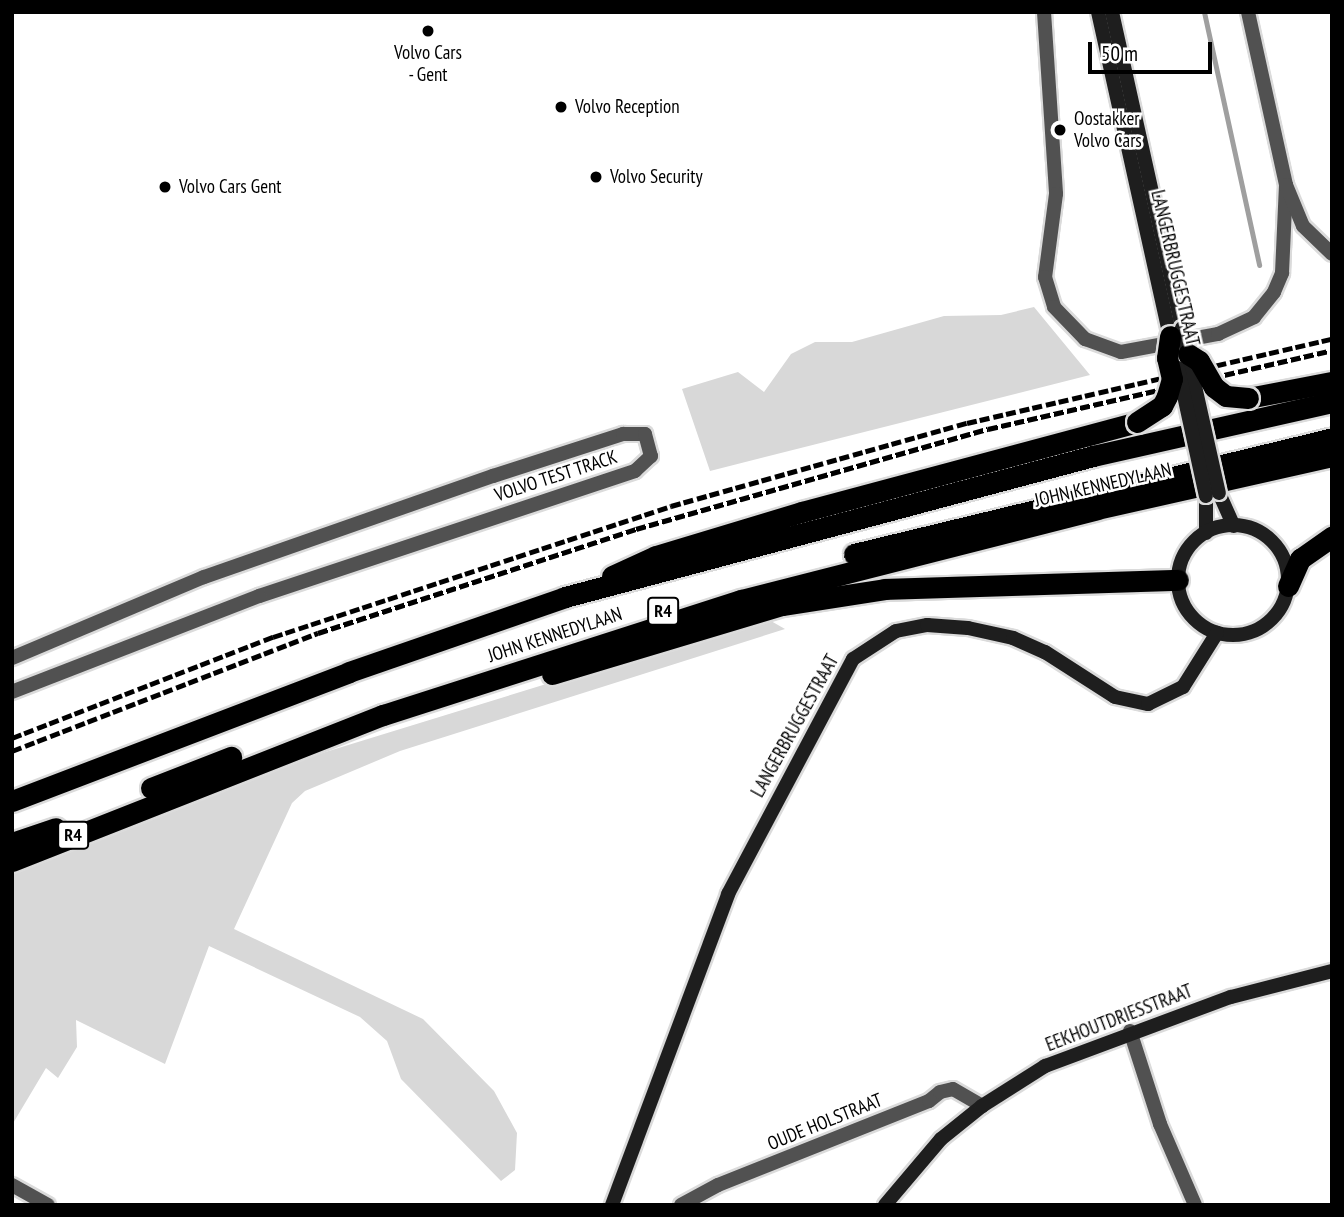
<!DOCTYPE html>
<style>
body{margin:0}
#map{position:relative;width:1344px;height:1217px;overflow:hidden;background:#fff;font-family:"PT Sans Narrow",sans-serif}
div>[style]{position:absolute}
.green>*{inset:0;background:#d8d8d8}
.stream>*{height:5px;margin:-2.5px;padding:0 2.5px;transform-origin:2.5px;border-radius:2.5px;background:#9f9f9f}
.roads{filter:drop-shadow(2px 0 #dbdbdb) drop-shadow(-2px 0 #dbdbdb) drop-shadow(0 2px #dbdbdb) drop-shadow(0 -2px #dbdbdb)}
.street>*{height:14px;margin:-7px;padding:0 7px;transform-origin:7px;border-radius:7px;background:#515151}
.secondary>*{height:14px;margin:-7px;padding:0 7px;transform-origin:7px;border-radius:7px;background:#1e1e1e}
.secondary>.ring{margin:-7px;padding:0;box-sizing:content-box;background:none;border:14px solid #1e1e1e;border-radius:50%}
.highway>*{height:21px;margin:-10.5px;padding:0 10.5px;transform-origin:10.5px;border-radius:10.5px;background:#000}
.rail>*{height:5px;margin-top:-2.5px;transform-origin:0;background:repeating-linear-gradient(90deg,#000 0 10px,transparent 0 13.5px)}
.bridges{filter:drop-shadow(2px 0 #dbdbdb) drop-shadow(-2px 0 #dbdbdb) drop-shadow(0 2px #dbdbdb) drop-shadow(0 -2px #dbdbdb)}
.secondary-bridge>*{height:14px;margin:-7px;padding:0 7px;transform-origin:7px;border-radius:7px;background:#1e1e1e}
.highway-bridge>*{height:21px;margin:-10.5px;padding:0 10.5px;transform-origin:10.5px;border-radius:10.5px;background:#000}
.dots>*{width:19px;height:19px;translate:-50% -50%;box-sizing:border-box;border:4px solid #fff;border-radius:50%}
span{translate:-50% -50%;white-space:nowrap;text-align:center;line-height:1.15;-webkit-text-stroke:5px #fff;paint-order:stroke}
.shield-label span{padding:2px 5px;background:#fff;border:2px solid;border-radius:5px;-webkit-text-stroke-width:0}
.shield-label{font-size:18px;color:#000;font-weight:700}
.poi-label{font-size:19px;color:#000}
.left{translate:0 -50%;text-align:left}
.street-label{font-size:19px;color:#000}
.frame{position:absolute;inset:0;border:14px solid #000;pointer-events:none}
.scale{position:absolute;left:1088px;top:42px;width:124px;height:32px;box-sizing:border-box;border:4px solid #000;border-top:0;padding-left:9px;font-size:21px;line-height:24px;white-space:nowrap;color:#000;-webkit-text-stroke:5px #fff;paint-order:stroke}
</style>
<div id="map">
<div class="green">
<div style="clip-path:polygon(1034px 307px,1090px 375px,710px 471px,682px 389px,738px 372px,764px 392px,791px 354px,815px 342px,852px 342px,944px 316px,1001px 315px)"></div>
<div style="clip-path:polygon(771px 621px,785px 629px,400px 751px,305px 791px,292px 803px,234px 929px,423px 1019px,494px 1091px,517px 1133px,515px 1170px,501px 1181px,401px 1079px,387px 1041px,360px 1017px,209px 946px,165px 1064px,76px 1020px,77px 1047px,58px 1078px,46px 1068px,12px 1125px,12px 871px,293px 762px,748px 622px)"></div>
</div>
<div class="stream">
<div style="left:1204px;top:12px;width:259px;rotate:77.7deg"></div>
</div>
<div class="roads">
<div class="street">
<div style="left:1044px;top:12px;width:182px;rotate:86.2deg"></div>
<div style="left:1056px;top:194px;width:84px;rotate:97.5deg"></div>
<div style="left:1045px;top:277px;width:31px;rotate:73deg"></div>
<div style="left:1054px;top:307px;width:45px;rotate:45.9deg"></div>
<div style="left:1085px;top:339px;width:38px;rotate:20deg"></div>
<div style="left:1121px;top:352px;width:99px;rotate:-10.5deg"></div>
<div style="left:1218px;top:334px;width:40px;rotate:-25deg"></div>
<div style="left:1254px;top:317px;width:32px;rotate:-51deg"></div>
<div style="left:1274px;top:292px;width:21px;rotate:-67deg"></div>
<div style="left:1282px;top:273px;width:88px;rotate:-87.4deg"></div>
<div style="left:1248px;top:12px;width:177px;rotate:77.6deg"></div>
<div style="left:1286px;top:185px;width:44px;rotate:67.5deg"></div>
<div style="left:1303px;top:226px;width:40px;rotate:44deg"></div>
<div style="left:12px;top:658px;width:208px;rotate:-22.9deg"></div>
<div style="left:204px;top:577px;width:306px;rotate:-19.3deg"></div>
<div style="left:493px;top:476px;width:137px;rotate:-17.9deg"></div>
<div style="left:623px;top:434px;width:22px"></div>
<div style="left:645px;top:434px;width:23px;rotate:75deg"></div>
<div style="left:651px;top:456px;width:22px;rotate:137deg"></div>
<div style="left:635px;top:471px;width:396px;rotate:161.6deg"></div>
<div style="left:259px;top:596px;width:265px;rotate:158.8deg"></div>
<div style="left:1130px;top:1031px;width:98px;rotate:72.1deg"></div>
<div style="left:1160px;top:1124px;width:88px;rotate:66.6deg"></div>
<div style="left:12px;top:1185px;width:41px;rotate:29.1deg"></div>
<div style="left:681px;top:1205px;width:42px;rotate:-28.4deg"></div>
<div style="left:718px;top:1185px;width:227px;rotate:-21.7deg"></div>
<div style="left:929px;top:1101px;width:14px;rotate:-39deg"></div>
<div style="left:940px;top:1092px;width:13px;rotate:-13deg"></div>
<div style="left:953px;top:1089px;width:34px;rotate:30deg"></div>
</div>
<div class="secondary">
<div style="left:1098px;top:12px;width:332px;rotate:77.5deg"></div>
<div style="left:1112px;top:12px;width:324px;rotate:77.5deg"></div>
<div style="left:1219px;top:493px;width:36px;rotate:66deg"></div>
<div style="left:1206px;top:496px;width:37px;rotate:90deg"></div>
<div class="ring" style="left:1178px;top:525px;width:96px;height:96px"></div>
<div style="left:612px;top:1205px;width:332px;rotate:-69.5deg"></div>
<div style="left:728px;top:894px;width:266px;rotate:-62deg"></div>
<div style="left:853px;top:659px;width:51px;rotate:-33.1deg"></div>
<div style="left:896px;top:631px;width:32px;rotate:-11deg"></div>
<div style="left:927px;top:625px;width:41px;rotate:4.2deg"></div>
<div style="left:968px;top:628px;width:46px;rotate:12.5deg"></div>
<div style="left:1013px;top:638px;width:35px;rotate:24deg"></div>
<div style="left:1045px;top:652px;width:83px;rotate:32.7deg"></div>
<div style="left:1115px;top:697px;width:34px;rotate:12deg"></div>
<div style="left:1148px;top:704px;width:39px;rotate:-26deg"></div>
<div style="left:1183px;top:687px;width:64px;rotate:-57.8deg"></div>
<div style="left:885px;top:1205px;width:87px;rotate:-49.7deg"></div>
<div style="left:941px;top:1139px;width:53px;rotate:-38.8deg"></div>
<div style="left:982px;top:1106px;width:75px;rotate:-32.4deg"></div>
<div style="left:1045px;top:1066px;width:198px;rotate:-20.4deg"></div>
<div style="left:1231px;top:997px;width:104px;rotate:-14.4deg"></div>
</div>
<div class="highway">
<div style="left:1248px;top:398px;width:86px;rotate:-10.8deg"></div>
<div style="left:854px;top:554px;width:492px;rotate:-13.6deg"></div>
<div style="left:612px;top:576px;width:48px;rotate:-24.4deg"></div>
<div style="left:656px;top:556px;width:152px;rotate:-16.8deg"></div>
<div style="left:802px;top:512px;width:347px;rotate:-15deg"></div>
<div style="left:1288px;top:586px;width:30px;rotate:-66deg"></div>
<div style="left:1300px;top:559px;width:39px;rotate:-35deg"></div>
<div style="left:552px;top:674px;width:240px;rotate:-16.7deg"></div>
<div style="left:782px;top:605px;width:104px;rotate:-8.8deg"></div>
<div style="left:885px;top:589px;width:293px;rotate:-1.8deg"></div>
<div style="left:151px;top:788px;width:86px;rotate:-21.2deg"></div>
<div style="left:12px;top:801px;width:361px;rotate:-20.9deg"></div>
<div style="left:349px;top:672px;width:229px;rotate:-19.1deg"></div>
<div style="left:565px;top:597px;width:547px;rotate:-14.95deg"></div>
<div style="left:1093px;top:456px;width:245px;rotate:-12.7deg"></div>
<div style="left:12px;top:843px;width:46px;rotate:-18.8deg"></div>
<div style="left:12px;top:861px;width:399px;rotate:-21.5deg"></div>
<div style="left:383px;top:715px;width:376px;rotate:-17.8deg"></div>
<div style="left:741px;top:600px;width:367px;rotate:-14.3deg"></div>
<div style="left:1097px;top:509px;width:241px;rotate:-12.7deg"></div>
</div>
</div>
<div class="rail">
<div style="left:12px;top:738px;width:280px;rotate:-21.2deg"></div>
<div style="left:273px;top:637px;width:419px;rotate:-18.2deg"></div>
<div style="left:671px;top:506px;width:307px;rotate:-15.7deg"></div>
<div style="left:967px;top:423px;width:375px;rotate:-13deg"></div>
<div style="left:12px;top:751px;width:328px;rotate:-21.1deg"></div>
<div style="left:318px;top:633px;width:335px;rotate:-18.1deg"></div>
<div style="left:636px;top:529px;width:366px;rotate:-15.9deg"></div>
<div style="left:988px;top:429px;width:353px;rotate:-12.9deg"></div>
</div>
<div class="bridges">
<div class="secondary-bridge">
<div style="left:1182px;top:328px;width:169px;rotate:77.4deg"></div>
<div style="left:1178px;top:368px;width:131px;rotate:77.7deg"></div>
</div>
<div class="highway-bridge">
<div style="left:1188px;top:354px;width:13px;rotate:32deg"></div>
<div style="left:1199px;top:361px;width:30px;rotate:60deg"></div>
<div style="left:1214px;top:387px;width:15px;rotate:37deg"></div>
<div style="left:1226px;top:396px;width:22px;rotate:5deg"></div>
<div style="left:1137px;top:422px;width:30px;rotate:-33deg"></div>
<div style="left:1162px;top:406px;width:11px;rotate:-63deg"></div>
<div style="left:1167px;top:396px;width:18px;rotate:-74deg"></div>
<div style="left:1172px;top:379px;width:22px;rotate:-103deg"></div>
<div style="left:1167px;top:358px;width:22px;rotate:-82deg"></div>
</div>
</div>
<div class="dots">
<div style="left:428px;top:31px;background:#000"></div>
<div style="left:561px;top:107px;background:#000"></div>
<div style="left:1060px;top:130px;background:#000"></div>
<div style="left:596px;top:177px;background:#000"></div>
<div style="left:165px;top:187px;background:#000"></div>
</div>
<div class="shield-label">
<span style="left:663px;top:611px">R4</span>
<span style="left:73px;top:835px">R4</span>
</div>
<div class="poi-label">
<span style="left:428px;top:64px">Volvo Cars<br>- Gent</span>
<span class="left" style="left:575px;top:107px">Volvo Reception</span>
<span class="left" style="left:1074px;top:130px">Oostakker<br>Volvo Cars</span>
<span class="left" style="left:610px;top:177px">Volvo Security</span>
<span class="left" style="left:179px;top:187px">Volvo Cars Gent</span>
</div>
<div class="street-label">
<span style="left:1175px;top:268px;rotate:77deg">LANGERBRUGGESTRAAT</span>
<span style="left:556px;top:476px;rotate:-18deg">VOLVO TEST TRACK</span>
<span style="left:1103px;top:485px;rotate:-13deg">JOHN KENNEDYLAAN</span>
<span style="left:555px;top:635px;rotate:-18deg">JOHN KENNEDYLAAN</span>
<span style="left:795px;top:726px;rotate:-61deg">LANGERBRUGGESTRAAT</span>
<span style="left:1119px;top:1018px;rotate:-21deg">EEKHOUTDRIESSTRAAT</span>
<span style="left:825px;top:1122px;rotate:-22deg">OUDE HOLSTRAAT</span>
</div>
<div class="frame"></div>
<div class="scale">50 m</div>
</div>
